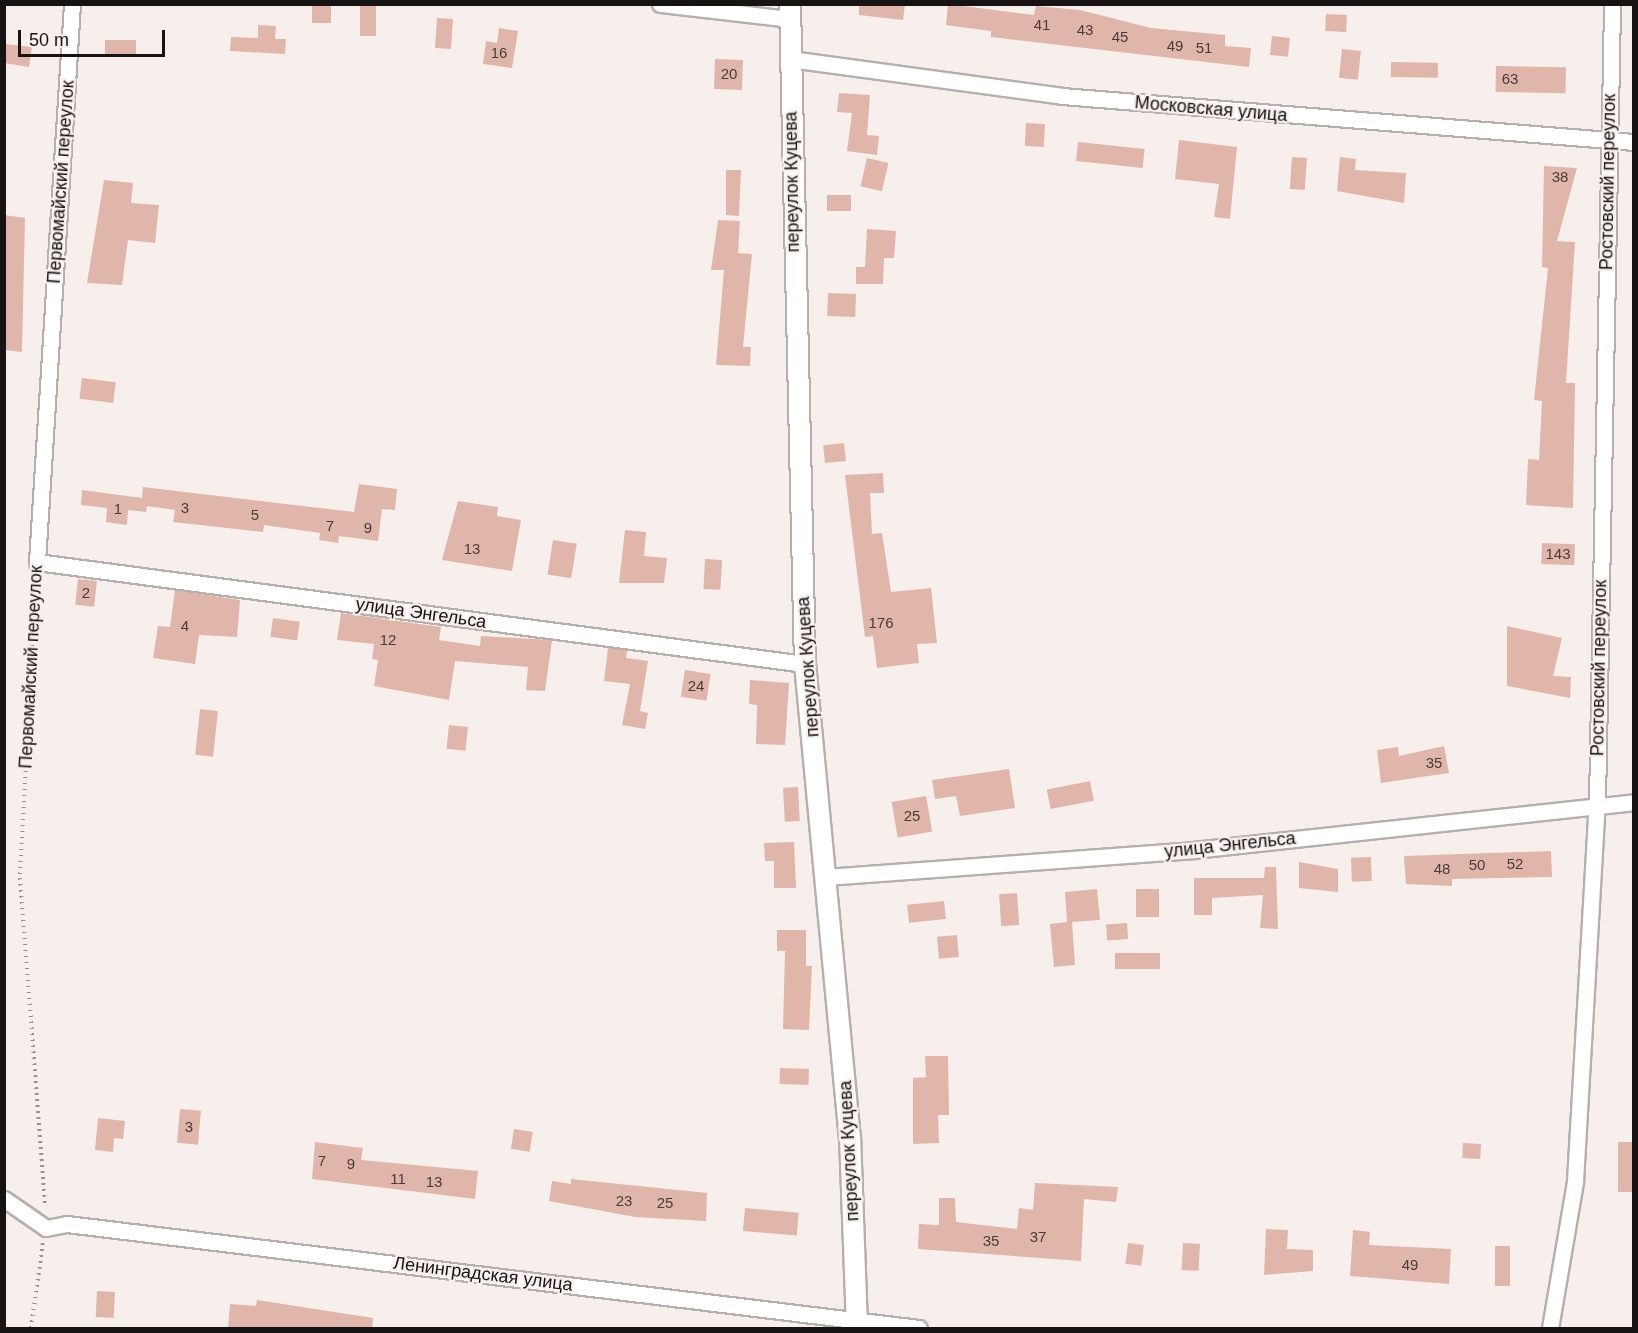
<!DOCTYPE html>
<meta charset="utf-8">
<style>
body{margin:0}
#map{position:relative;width:1638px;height:1333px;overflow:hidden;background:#f7efec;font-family:Arial,sans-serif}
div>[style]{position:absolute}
.building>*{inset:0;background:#e0b6ab;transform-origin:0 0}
.path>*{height:4px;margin-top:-2px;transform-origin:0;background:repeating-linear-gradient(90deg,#97918f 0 1.5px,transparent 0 6px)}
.roads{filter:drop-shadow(2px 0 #b7afac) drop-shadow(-2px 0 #b7afac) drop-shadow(0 2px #b7afac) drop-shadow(0 -2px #b7afac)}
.minor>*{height:15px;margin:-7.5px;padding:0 7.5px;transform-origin:7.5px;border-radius:7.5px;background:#fff}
.tertiary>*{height:20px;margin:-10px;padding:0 10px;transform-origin:10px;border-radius:10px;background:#fff}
span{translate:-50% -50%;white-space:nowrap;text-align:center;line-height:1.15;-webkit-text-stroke:4.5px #f7efec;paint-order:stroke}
.number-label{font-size:15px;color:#483c38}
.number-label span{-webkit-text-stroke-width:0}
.street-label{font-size:18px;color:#161312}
.frame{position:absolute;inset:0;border:6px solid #161312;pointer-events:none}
.scale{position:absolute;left:18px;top:30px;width:147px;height:27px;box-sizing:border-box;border:3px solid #161312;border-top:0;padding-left:8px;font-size:18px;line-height:21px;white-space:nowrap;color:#161312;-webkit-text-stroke:4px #f7efec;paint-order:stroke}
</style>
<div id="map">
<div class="building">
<div style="left:312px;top:4px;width:19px;height:19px"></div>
<div style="left:360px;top:4px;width:16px;height:32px"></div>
<div style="clip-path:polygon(859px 4px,905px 4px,903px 20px,859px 15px)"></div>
<div style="clip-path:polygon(948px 4px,1034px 15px,1036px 6px,1080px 10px,1151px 28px,1225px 35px,1225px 46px,1251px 48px,1249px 67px,991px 37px,991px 31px,946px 25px)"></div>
<div style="left:1326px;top:14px;width:21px;height:17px;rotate:3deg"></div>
<div style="left:437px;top:18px;width:16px;height:30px;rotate:4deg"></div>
<div style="clip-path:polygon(258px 25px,276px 26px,275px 39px,286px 39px,285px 54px,230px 51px,231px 37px,258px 38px)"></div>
<div style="clip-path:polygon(499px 28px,518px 31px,512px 68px,483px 64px,486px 41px,497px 43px)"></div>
<div style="left:1272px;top:36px;width:18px;height:19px;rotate:6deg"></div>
<div style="left:105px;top:40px;width:31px;height:16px"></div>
<div style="clip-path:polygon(4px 44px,32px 47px,29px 67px,4px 63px)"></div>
<div style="left:1342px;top:49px;width:19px;height:29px;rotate:6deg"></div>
<div style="left:715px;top:59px;width:28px;height:30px;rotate:2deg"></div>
<div style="left:1391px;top:62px;width:47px;height:15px;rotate:1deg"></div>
<div style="left:1496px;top:66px;width:70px;height:26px;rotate:1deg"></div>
<div style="clip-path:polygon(839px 93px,870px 95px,867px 135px,879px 136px,877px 155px,847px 151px,852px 113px,837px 112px)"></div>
<div style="left:1026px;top:123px;width:19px;height:23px;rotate:3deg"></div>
<div style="clip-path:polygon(1179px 140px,1237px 147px,1230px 219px,1214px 217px,1219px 184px,1175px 179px)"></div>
<div style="left:1078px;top:142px;width:67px;height:19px;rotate:6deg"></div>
<div style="left:1292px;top:157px;width:15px;height:32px;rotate:4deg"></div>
<div style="clip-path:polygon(1340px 157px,1356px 159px,1355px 170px,1406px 173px,1404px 203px,1337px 191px)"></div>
<div style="left:867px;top:158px;width:22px;height:29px;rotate:13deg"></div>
<div style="clip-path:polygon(1544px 166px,1577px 168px,1557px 241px,1575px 242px,1566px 383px,1575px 383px,1573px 508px,1526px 505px,1528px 459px,1539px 460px,1542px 401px,1534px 400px,1548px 268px,1542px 267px)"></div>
<div style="clip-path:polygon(726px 170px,741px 170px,739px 216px,726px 215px)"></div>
<div style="clip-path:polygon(104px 180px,133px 183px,131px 203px,159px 205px,155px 243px,128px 240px,122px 285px,87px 283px)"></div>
<div style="left:827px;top:195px;width:24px;height:16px"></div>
<div style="clip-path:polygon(4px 215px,25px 218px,22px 352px,4px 350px)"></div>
<div style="clip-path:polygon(718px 220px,740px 221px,738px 253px,752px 254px,743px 347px,751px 347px,750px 366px,716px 365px,724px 270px,711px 270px)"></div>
<div style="clip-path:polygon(867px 229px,896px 231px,894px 258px,884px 258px,883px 284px,856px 284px,856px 267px,865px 267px)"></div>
<div style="left:828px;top:293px;width:28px;height:23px;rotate:2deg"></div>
<div style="left:82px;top:378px;width:34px;height:21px;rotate:7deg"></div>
<div style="left:844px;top:443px;width:18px;height:21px;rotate:84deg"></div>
<div style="clip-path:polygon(883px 473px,884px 493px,870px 493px,872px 534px,882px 533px,891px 592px,931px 588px,937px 643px,917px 644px,919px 663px,877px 668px,873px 636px,865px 637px,845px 475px)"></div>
<div style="clip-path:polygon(359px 484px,397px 489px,395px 510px,382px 509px,378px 541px,339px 536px,338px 543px,319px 540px,320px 533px,264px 525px,263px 532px,173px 522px,175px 510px,147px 506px,146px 512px,128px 510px,127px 525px,106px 522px,107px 508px,81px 505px,82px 490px,142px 498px,143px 487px,354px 512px)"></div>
<div style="clip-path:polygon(458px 501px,498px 507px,497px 516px,521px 520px,512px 571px,442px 560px)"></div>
<div style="clip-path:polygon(625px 530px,646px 532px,644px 556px,667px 558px,664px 583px,619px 583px)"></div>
<div style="left:553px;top:540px;width:24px;height:35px;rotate:9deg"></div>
<div style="left:1542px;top:543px;width:33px;height:21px;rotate:2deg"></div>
<div style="left:705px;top:559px;width:17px;height:30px;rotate:3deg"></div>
<div style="left:78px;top:579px;width:19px;height:26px;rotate:6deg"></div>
<div style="clip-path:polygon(175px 590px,240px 600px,237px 637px,199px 635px,195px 664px,153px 658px,158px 626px,170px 627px)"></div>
<div style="clip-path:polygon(341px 613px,441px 627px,439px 640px,480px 646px,481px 636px,552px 640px,545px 691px,526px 690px,528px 667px,455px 661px,449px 700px,374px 686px,378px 660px,372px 659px,374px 644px,337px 640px)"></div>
<div style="left:273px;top:618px;width:27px;height:19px;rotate:8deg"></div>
<div style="clip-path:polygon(1507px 626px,1562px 638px,1553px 676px,1571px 677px,1570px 698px,1507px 686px)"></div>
<div style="clip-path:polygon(608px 648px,627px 650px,626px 658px,648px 661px,640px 711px,648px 713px,645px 729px,622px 725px,630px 684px,604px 681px)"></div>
<div style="left:685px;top:670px;width:26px;height:27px;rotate:9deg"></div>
<div style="clip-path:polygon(750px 680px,789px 683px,785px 745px,756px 744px,757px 705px,749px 704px)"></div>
<div style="left:200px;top:709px;width:18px;height:46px;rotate:6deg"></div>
<div style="left:449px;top:725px;width:19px;height:24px;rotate:6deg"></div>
<div style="clip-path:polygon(1444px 746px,1449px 773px,1381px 783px,1377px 750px,1398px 747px,1399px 756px)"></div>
<div style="clip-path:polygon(1009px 769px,1015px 808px,960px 816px,956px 796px,935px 799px,932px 780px)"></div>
<div style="left:1090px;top:781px;width:20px;height:44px;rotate:79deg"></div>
<div style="left:798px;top:787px;width:34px;height:15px;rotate:87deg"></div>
<div style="left:926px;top:796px;width:36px;height:35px;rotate:80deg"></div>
<div style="clip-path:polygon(794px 842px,796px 888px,774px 888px,774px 861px,765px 861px,764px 843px)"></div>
<div style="clip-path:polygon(1551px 851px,1552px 877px,1452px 879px,1452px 886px,1406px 884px,1404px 856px)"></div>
<div style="left:1371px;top:857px;width:24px;height:20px;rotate:88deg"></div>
<div style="clip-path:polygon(1299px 862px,1338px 869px,1338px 892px,1299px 888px)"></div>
<div style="clip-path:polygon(1265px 867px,1276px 867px,1278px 929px,1260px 928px,1263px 895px,1212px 898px,1212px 915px,1194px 915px,1194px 878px,1264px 878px)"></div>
<div style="clip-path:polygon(1097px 889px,1100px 920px,1072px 922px,1075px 965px,1054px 967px,1050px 924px,1067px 922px,1065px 892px)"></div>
<div style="left:1136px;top:889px;width:23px;height:28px"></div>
<div style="left:1017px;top:893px;width:32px;height:18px;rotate:86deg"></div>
<div style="left:944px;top:901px;width:18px;height:37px;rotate:84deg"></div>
<div style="left:1127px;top:923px;width:16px;height:21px;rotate:86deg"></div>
<div style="clip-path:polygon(777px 930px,806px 930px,806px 966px,812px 966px,809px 1030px,783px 1029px,785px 951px,777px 951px)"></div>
<div style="left:957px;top:935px;width:22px;height:20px;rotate:85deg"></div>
<div style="left:1115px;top:953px;width:45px;height:16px"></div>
<div style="clip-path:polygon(925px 1056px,948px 1056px,949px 1115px,938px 1115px,939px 1143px,913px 1144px,913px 1078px,926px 1077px)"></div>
<div style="left:780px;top:1068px;width:29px;height:16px;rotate:2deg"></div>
<div style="left:180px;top:1109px;width:21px;height:34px;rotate:5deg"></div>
<div style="clip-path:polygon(98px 1118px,125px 1121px,123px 1139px,114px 1138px,113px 1152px,95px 1150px)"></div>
<div style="left:514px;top:1129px;width:19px;height:20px;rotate:9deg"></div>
<div style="clip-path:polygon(315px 1142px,363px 1148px,361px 1160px,478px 1171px,475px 1199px,312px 1179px)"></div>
<div style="left:1618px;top:1142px;width:16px;height:50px"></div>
<div style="left:1463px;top:1143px;width:18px;height:15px;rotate:3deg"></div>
<div style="clip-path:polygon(571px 1179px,707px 1193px,706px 1221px,635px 1217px,549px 1201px,552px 1181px,571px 1184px)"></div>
<div style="clip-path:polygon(1035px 1183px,1118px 1187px,1116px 1202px,1084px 1199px,1081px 1261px,918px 1249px,919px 1224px,939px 1225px,939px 1198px,955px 1198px,956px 1222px,1017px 1229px,1019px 1208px,1033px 1210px)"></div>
<div style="left:745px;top:1208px;width:54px;height:23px;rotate:5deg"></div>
<div style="clip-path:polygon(1266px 1229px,1288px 1230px,1287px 1249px,1313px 1250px,1313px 1271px,1264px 1275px)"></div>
<div style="clip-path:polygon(1353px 1230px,1370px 1232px,1369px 1245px,1451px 1249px,1449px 1284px,1350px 1276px)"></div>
<div style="left:1128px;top:1243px;width:16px;height:21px;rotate:7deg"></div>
<div style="left:1183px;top:1243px;width:17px;height:27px;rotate:3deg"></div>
<div style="left:1495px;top:1246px;width:15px;height:40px"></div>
<div style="left:97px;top:1291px;width:18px;height:26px;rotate:3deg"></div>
<div style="clip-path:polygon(257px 1300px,373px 1318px,372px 1329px,228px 1329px,230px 1304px,256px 1306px)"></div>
</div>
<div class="path">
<div style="left:36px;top:579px;width:299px;rotate:93.1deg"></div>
<div style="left:20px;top:878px;width:329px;rotate:85.6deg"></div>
<div style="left:31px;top:1328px;width:86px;rotate:-82deg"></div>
</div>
<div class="roads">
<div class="minor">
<div style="left:72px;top:4px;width:559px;rotate:93.59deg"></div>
<div style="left:37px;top:562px;width:775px;rotate:7.57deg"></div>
<div style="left:660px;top:4px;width:131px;rotate:6.6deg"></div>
<div style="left:790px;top:59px;width:275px;rotate:7.7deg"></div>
<div style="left:1062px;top:96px;width:574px;rotate:4.6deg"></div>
<div style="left:826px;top:877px;width:369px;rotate:-4.2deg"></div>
<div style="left:1194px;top:850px;width:443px;rotate:-6.2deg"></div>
<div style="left:4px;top:1199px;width:51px;rotate:34.6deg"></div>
<div style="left:46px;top:1228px;width:21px;rotate:-11deg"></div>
<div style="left:67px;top:1224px;width:858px;rotate:6.96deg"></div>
<div style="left:1550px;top:1328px;width:149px;rotate:-80.3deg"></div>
<div style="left:1575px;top:1181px;width:380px;rotate:-86.7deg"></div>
<div style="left:1597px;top:802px;width:798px;rotate:-88.92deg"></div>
</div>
<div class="tertiary">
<div style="left:790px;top:4px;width:660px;rotate:88.7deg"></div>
<div style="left:805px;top:664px;width:474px;rotate:84.6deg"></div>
<div style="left:850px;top:1136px;width:192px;rotate:87.9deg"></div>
</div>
</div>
<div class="number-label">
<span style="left:1042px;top:25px">41</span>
<span style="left:1085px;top:30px">43</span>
<span style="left:1120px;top:37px">45</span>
<span style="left:1175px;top:46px">49</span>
<span style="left:1204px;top:48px">51</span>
<span style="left:499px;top:53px">16</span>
<span style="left:729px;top:74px">20</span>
<span style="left:1510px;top:79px">63</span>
<span style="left:1560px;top:177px">38</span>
<span style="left:185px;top:508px">3</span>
<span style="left:118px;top:509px">1</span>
<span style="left:255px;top:515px">5</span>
<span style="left:330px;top:526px">7</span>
<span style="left:368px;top:528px">9</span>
<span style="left:472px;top:549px">13</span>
<span style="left:1558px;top:554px">143</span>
<span style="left:86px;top:593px">2</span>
<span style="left:881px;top:623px">176</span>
<span style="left:185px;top:626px">4</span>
<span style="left:388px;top:640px">12</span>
<span style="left:696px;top:686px">24</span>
<span style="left:1434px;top:763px">35</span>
<span style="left:912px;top:816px">25</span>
<span style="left:1515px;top:864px">52</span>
<span style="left:1477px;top:865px">50</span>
<span style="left:1442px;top:869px">48</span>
<span style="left:189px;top:1127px">3</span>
<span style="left:322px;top:1161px">7</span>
<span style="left:351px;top:1164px">9</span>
<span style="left:398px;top:1179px">11</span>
<span style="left:434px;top:1182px">13</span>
<span style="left:624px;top:1201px">23</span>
<span style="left:665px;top:1203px">25</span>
<span style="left:1038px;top:1237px">37</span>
<span style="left:991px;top:1241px">35</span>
<span style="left:1410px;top:1265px">49</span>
</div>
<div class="street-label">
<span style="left:1211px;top:109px;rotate:5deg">Московская улица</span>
<span style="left:61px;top:182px;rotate:-86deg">Первомайский переулок</span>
<span style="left:792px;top:182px;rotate:-91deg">переулок Куцева</span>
<span style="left:1608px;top:182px;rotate:-89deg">Ростовский переулок</span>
<span style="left:421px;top:613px;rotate:8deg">улица Энгельса</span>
<span style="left:31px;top:667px;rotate:-87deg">Первомайский переулок</span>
<span style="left:808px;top:667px;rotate:-94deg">переулок Куцева</span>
<span style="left:1599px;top:668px;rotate:-89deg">Ростовский переулок</span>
<span style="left:1230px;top:845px;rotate:-6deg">улица Энгельса</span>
<span style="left:849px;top:1151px;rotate:-93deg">переулок Куцева</span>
<span style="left:483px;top:1274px;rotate:7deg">Ленинградская улица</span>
</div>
<div class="frame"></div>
<div class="scale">50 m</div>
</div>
